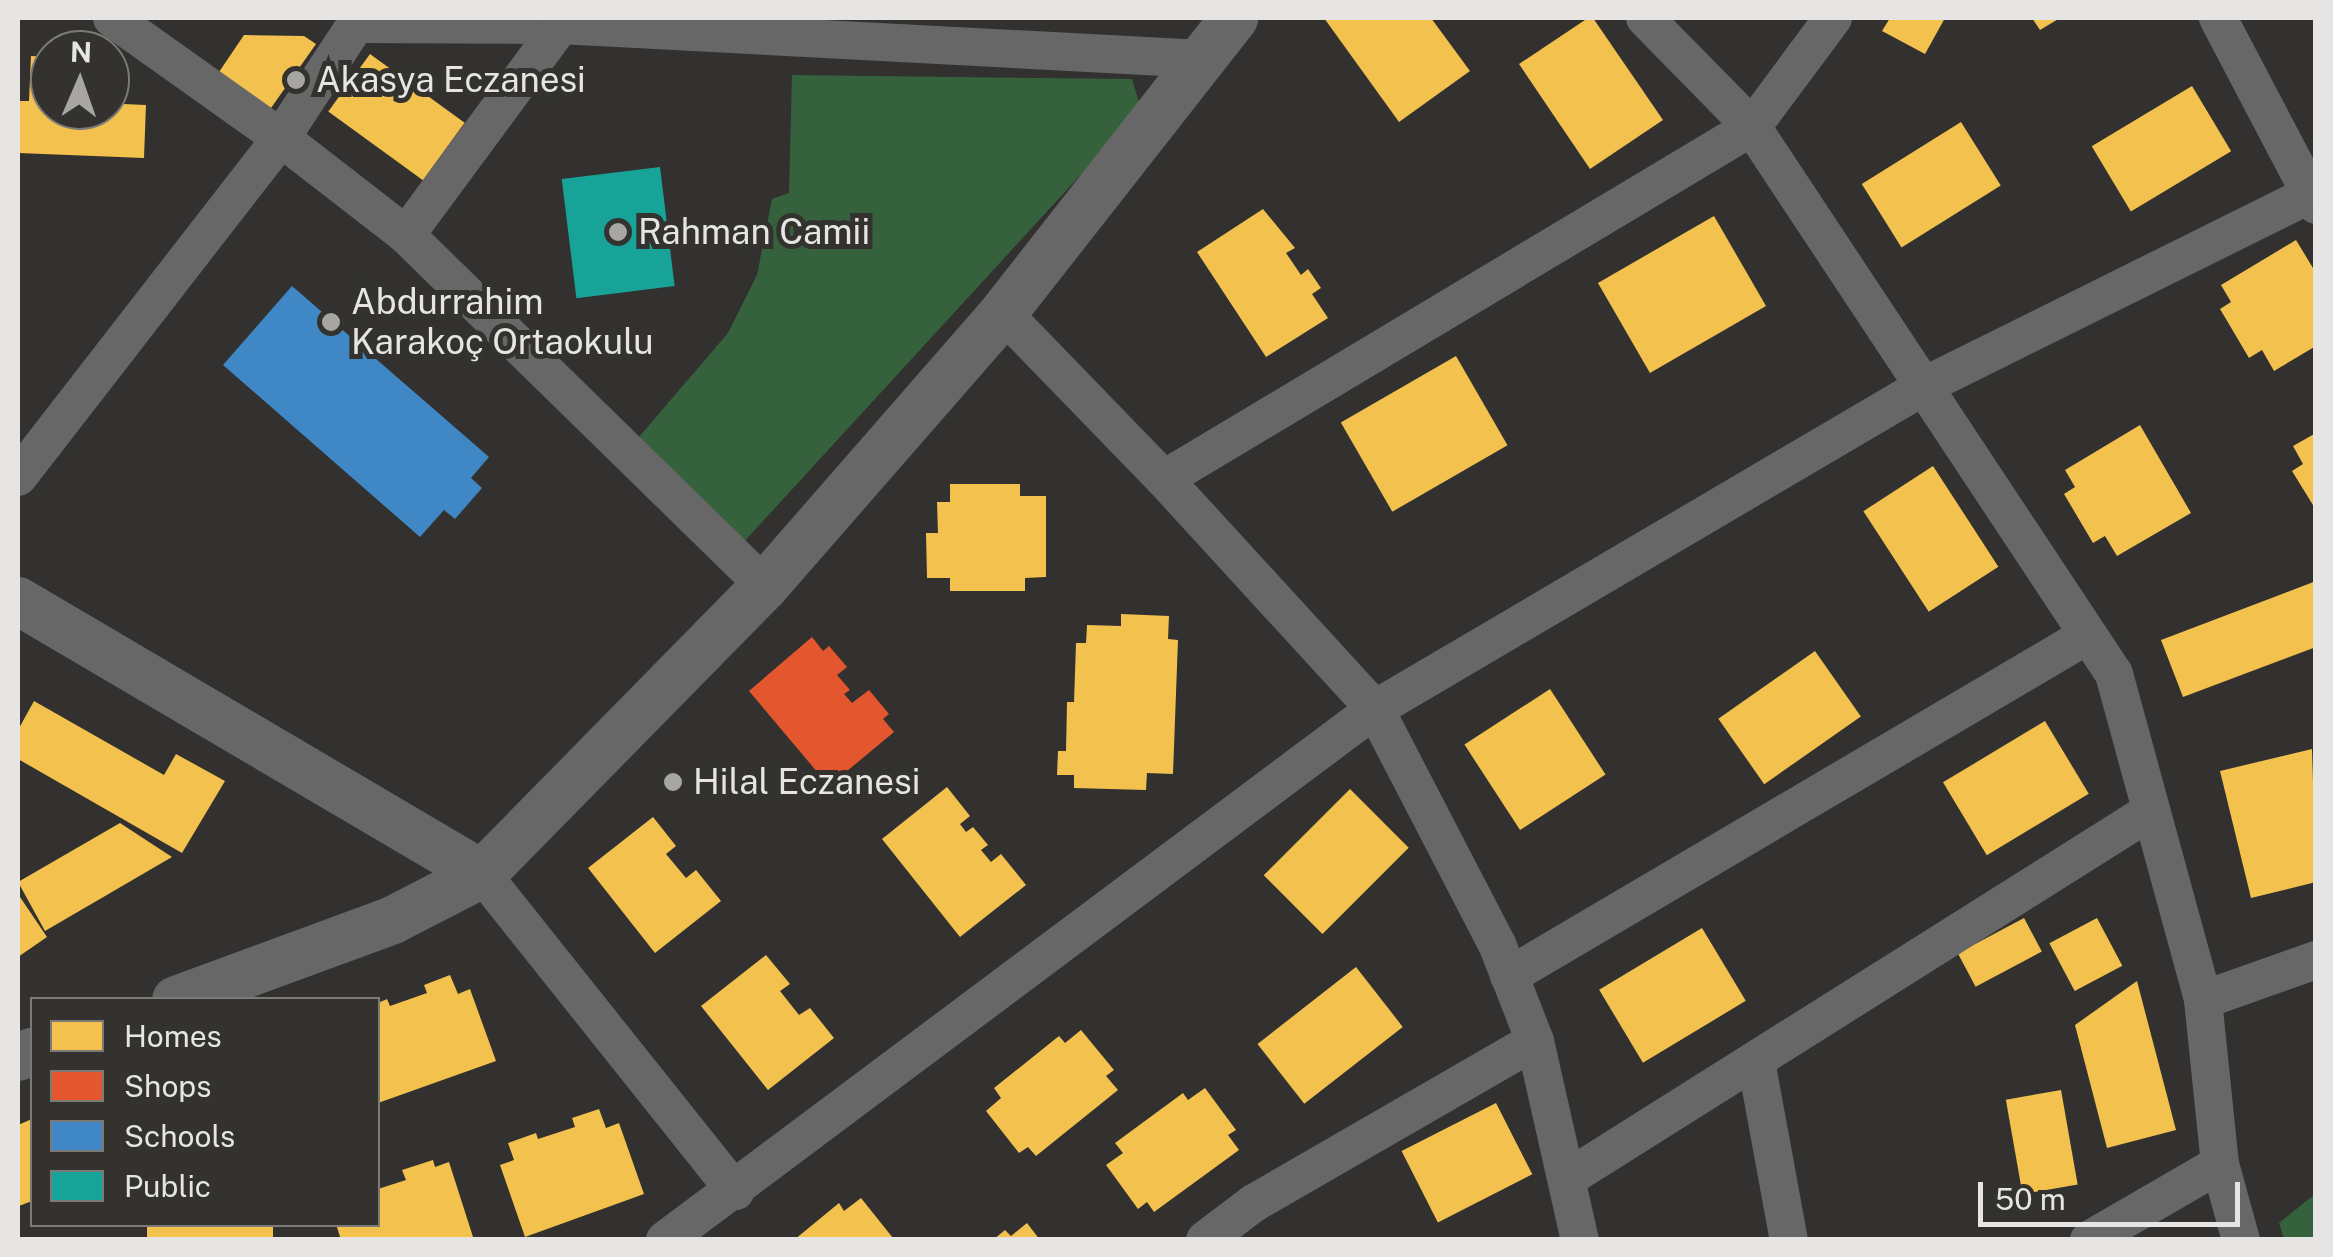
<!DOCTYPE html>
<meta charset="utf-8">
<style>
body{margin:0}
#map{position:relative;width:2333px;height:1257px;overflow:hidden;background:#32312f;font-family:"Public Sans",sans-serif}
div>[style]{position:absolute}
.green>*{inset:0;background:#35613c}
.homes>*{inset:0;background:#f2c14e;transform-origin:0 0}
.shops>*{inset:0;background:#e4572e}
.schools>*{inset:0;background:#3f88c5}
.public>*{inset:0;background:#17a398;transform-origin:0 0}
.minor>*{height:38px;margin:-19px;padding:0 19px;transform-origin:19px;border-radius:19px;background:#686767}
.tertiary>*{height:48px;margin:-24px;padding:0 24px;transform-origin:24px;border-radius:24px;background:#686767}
.dots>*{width:28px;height:28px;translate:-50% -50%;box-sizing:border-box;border:5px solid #33322e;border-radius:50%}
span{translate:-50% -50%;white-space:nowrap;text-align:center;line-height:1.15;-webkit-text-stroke:10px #33322e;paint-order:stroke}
.poi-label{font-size:35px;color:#e6e5e3}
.left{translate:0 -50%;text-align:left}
.frame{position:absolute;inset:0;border:20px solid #e6e5e3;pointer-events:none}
.legend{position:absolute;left:30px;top:997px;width:350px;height:230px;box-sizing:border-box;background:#33322e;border:2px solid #7b7a76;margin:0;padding:12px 18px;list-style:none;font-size:30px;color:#e6e5e3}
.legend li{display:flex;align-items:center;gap:20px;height:50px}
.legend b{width:50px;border:2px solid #7b7a76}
.north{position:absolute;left:30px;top:30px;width:100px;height:100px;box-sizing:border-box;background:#33322e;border:2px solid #7b7a76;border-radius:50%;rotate:2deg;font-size:28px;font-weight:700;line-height:40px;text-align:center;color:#e6e5e3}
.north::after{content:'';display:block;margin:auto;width:35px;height:45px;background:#a7a6a4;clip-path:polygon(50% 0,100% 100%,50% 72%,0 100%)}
.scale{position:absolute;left:1978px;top:1182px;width:262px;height:45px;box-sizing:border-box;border:5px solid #e6e5e3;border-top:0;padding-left:12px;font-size:30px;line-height:35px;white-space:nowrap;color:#e6e5e3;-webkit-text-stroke:8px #33322e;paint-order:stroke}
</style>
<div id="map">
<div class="green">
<div style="clip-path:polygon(792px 75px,1132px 79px,1141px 109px,741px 545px,638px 438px,728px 333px,757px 275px,772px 199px,789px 193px)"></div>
<div style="clip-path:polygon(2315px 1194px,2315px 1239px,2284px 1239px,2279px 1223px)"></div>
</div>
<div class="homes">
<div style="clip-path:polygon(1324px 18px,1431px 18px,1470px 71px,1399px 122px)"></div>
<div style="clip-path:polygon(1588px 18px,1593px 18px,1663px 120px,1590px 169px,1519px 64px)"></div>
<div style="clip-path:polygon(1890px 18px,1945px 18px,1925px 54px,1882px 31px)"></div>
<div style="clip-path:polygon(2032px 18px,2060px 18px,2040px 30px)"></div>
<div style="clip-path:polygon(244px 35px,304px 36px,316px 44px,271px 108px,219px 72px)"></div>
<div style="left:370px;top:54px;width:117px;height:71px;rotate:36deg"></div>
<div style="clip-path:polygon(31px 56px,50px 57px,50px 110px,110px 110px,110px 60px,125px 60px,123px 104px,146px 105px,144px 158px,18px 153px,18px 101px,29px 101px)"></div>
<div style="left:2192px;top:86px;width:76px;height:117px;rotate:59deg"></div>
<div style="left:1961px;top:122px;width:75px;height:117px;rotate:58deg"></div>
<div style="clip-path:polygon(1263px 209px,1295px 248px,1286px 253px,1301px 275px,1308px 269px,1321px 288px,1312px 294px,1328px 318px,1266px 357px,1197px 252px)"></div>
<div style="left:1714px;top:216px;width:104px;height:134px;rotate:60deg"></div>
<div style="clip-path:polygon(2296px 240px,2316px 273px,2316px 346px,2274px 371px,2262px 350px,2249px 358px,2220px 309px,2231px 302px,2221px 285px)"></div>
<div style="left:1456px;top:356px;width:103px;height:133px;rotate:60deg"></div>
<div style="clip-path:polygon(2140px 425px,2191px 513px,2117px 556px,2105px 536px,2093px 543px,2064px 494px,2075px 487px,2065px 470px)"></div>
<div style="clip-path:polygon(2316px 433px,2316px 510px,2292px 471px,2303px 464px,2293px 446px)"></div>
<div style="left:1933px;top:466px;width:120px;height:83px;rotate:57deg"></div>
<div style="clip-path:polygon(950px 484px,1020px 484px,1020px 496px,1046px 496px,1046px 577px,1025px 578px,1025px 591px,950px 591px,950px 578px,927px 578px,926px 533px,938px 533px,937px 502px,950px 502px)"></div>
<div style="clip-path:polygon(2316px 581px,2316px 647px,2183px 697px,2161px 640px)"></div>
<div style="clip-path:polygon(1121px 614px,1169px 616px,1168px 639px,1178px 640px,1173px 774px,1147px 773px,1146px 790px,1074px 788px,1074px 775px,1057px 775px,1058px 751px,1066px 751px,1067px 702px,1074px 702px,1076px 643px,1086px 643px,1087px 625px,1121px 626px)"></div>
<div style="left:1815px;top:651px;width:80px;height:118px;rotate:55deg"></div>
<div style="left:1550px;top:689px;width:102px;height:102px;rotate:57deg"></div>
<div style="clip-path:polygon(34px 701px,164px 775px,176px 754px,225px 781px,182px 853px,18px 759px,18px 730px)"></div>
<div style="left:2045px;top:721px;width:85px;height:119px;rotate:59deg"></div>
<div style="clip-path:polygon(2312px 749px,2316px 882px,2251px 898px,2220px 771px)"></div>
<div style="clip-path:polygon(947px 787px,970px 816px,960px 824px,966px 832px,973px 827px,988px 845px,981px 850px,991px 862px,1001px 854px,1026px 885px,960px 937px,882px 839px)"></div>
<div style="left:1350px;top:789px;width:83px;height:122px;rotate:45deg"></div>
<div style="clip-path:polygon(653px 817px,676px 846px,666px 854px,686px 878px,696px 870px,721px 901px,655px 953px,588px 868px)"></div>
<div style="clip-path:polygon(120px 823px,172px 857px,45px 931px,18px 882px)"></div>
<div style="clip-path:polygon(18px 894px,47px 937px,18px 957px)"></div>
<div style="left:2024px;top:918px;width:38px;height:75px;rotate:62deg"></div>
<div style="left:2097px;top:918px;width:54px;height:54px;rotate:62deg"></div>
<div style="left:1702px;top:928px;width:85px;height:120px;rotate:59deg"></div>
<div style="clip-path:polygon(766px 955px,790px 984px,780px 991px,799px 1015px,810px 1008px,834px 1038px,768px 1090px,701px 1006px)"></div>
<div style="left:1356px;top:967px;width:76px;height:125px;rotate:52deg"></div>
<div style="clip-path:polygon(450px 975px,458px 994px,470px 989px,496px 1061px,378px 1103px,378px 1003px,387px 999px,390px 1006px,427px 993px,424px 985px)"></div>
<div style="clip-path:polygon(2137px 981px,2176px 1130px,2107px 1148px,2075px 1025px)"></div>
<div style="clip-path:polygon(1081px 1030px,1114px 1070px,1106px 1076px,1118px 1090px,1036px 1156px,1028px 1147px,1019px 1153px,986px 1111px,1001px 1098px,994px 1088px,1059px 1036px,1065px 1043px)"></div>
<div style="clip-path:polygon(1205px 1088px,1236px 1130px,1228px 1135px,1239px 1150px,1154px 1212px,1147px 1202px,1138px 1209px,1106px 1165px,1123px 1153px,1115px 1143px,1183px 1093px,1188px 1100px)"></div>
<div style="left:2061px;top:1090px;width:96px;height:56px;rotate:80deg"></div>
<div style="left:1496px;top:1103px;width:80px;height:106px;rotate:63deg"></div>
<div style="clip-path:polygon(599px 1109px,606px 1128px,619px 1123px,644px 1194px,525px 1237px,500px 1165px,514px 1160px,508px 1143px,536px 1133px,538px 1139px,575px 1127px,572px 1118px)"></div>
<div style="clip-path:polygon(32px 1119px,32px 1201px,19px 1206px,18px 1125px)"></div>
<div style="clip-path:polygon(433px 1160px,435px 1167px,449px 1162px,474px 1240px,341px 1240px,336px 1224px,378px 1224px,378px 1189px,406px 1180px,402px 1170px)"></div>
<div style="clip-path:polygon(861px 1198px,893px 1238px,794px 1240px,839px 1203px,844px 1211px)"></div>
<div style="clip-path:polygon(1027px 1223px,1040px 1240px,993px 1240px,1005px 1230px,1011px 1236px)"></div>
<div style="left:147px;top:1224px;width:126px;height:16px"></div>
</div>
<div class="shops">
<div style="clip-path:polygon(812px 637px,823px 651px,829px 646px,847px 667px,837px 675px,850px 690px,844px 694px,852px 703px,869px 690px,889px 714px,883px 719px,894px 732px,829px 786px,749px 691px)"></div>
</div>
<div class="schools">
<div style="clip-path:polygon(292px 286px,489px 457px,471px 478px,482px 488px,455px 519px,444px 510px,420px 537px,223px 365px)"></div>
</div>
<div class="public">
<div style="left:660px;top:167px;width:120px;height:99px;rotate:83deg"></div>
</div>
<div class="minor">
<div style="left:112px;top:18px;width:207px;rotate:35.4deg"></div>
<div style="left:281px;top:138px;width:158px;rotate:37.8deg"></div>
<div style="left:406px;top:235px;width:502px;rotate:44.35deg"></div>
<div style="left:1645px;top:18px;width:153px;rotate:45.5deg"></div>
<div style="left:1752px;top:127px;width:656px;rotate:56.5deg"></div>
<div style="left:2114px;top:674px;width:338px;rotate:74.7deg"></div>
<div style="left:2203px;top:1000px;width:165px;rotate:84.1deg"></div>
<div style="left:2220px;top:1164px;width:79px;rotate:74.6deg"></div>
<div style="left:2218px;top:18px;width:211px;rotate:62.3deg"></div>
<div style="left:406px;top:235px;width:270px;rotate:-53.6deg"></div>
<div style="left:1003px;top:313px;width:231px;rotate:45.9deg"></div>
<div style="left:1164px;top:479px;width:312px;rotate:47.5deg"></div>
<div style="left:1375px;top:709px;width:639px;rotate:-30.46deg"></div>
<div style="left:1926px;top:385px;width:429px;rotate:-26.4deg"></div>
<div style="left:18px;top:477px;width:429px;rotate:-52.2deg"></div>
<div style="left:281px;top:138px;width:136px;rotate:-56.7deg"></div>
<div style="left:356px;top:24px;width:204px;rotate:0.3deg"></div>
<div style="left:560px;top:25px;width:643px;rotate:3.03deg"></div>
<div style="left:1164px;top:479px;width:685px;rotate:-30.91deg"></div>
<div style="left:1752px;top:127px;width:136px;rotate:-53.4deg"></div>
<div style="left:482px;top:874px;width:406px;rotate:51.4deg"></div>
<div style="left:1509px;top:976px;width:672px;rotate:-30.5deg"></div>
<div style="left:2203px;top:1000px;width:120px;rotate:-19.5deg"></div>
<div style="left:1756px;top:1061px;width:182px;rotate:79.6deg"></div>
<div style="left:1568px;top:1178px;width:689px;rotate:-32.19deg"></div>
<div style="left:665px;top:1240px;width:887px;rotate:-36.79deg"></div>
<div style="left:1375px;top:709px;width:265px;rotate:62.6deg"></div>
<div style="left:1497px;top:944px;width:104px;rotate:68.6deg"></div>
<div style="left:1535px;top:1041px;width:204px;rotate:77.3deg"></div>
<div style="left:1205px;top:1240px;width:61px;rotate:-37.1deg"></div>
<div style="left:1254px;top:1203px;width:324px;rotate:-30deg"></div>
<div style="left:2089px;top:1240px;width:151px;rotate:-30.1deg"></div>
</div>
<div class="tertiary">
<div style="left:18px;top:601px;width:538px;rotate:30.47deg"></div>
<div style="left:482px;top:874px;width:404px;rotate:-45.5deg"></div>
<div style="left:765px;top:586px;width:362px;rotate:-48.9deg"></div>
<div style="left:1003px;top:313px;width:375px;rotate:-51.9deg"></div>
<div style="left:176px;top:1000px;width:231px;rotate:-20.2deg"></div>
<div style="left:393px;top:920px;width:100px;rotate:-27.3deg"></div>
<div style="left:18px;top:1057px;width:15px;rotate:-20deg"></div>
</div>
<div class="dots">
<div style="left:296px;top:80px;background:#a7a6a4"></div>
<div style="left:618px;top:232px;background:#a7a6a4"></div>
<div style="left:331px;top:322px;background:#a7a6a4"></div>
<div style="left:673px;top:782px;background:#a7a6a4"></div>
</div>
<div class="poi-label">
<span class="left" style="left:316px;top:80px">Akasya Eczanesi</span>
<span class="left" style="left:638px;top:232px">Rahman Camii</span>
<span class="left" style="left:351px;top:322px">Abdurrahim<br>Karakoç Ortaokulu</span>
<span class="left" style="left:693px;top:782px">Hilal Eczanesi</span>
</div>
<div class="frame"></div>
<ul class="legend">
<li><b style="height:28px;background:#f2c14e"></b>Homes</li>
<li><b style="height:28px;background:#e4572e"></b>Shops</li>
<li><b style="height:28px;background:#3f88c5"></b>Schools</li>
<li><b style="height:28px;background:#17a398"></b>Public</li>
</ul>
<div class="north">N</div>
<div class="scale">50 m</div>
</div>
